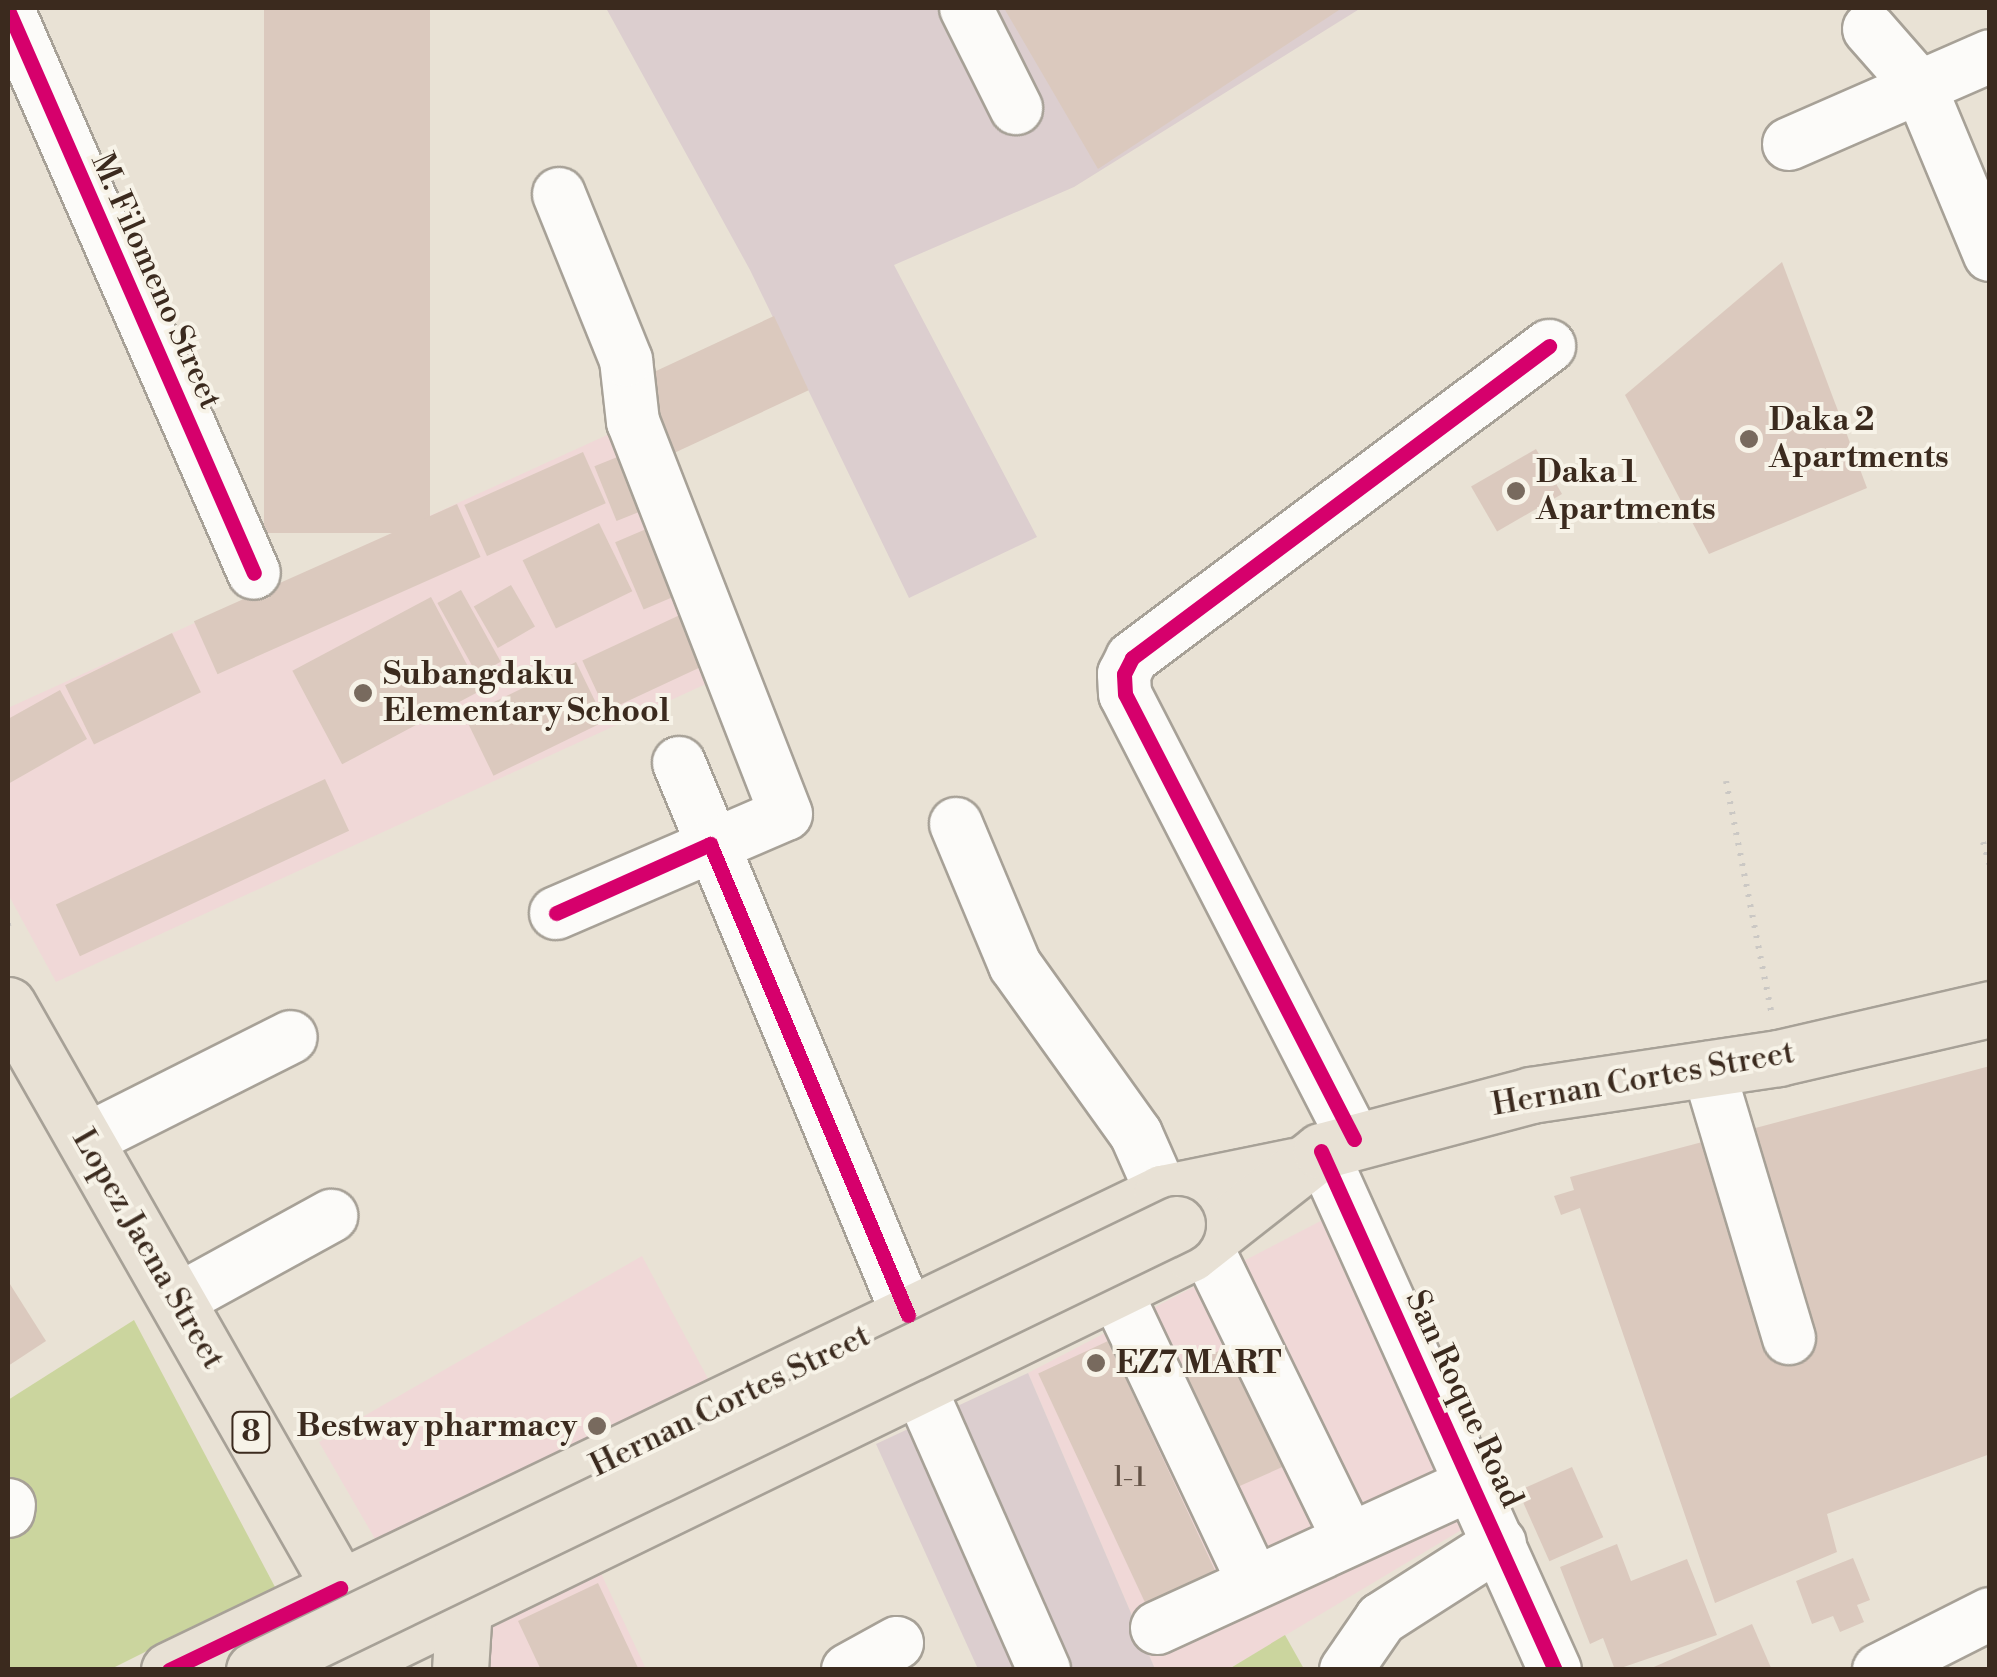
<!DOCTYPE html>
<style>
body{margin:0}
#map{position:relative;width:1997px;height:1677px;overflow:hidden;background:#e9e2d5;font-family:"Libre Bodoni",serif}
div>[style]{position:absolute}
.built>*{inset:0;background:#f0d8d7}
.industrial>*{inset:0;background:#dccecf}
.green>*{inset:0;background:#cbd59e}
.building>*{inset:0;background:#dbc9be;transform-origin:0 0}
.path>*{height:6px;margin-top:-3px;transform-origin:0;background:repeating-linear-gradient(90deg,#cbc8c4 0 2.5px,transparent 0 10.5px)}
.roads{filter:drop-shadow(2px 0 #a7a197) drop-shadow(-2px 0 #a7a197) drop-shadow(0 2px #a7a197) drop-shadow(0 -2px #a7a197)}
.minor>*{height:52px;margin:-26px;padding:0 26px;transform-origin:26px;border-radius:26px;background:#fcfbf9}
.major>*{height:55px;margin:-27.5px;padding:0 27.5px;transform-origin:27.5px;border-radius:27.5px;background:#e8e1d5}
.bridges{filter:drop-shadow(2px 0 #a7a197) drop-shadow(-2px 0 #a7a197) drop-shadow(0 2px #a7a197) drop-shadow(0 -2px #a7a197)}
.major-bridge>*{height:55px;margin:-27.5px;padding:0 27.5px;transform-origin:27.5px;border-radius:27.5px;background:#e8e1d5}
.cycleway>*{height:15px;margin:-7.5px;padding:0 7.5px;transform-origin:7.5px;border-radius:7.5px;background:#d6006c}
.dots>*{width:28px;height:28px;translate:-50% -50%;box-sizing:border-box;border:5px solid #f7f3e8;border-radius:50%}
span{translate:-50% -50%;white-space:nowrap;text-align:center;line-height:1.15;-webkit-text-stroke:8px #f7f3e8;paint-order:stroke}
.number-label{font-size:28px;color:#635246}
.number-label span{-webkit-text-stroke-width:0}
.shield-label span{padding:2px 8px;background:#f7f3e8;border:2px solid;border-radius:8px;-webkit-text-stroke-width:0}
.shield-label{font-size:30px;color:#3b2a1e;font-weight:700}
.street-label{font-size:32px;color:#3b2a1e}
.poi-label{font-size:32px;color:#3b2a1e;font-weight:700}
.left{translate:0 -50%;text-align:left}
.right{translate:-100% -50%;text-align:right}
.frame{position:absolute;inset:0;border:10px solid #3b2a1e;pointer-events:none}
</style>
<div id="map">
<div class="built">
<div style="clip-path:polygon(618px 430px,719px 678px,56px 982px,8px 894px,8px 708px)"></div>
<div style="clip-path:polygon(1338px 1212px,1478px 1520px,1229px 1669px,1155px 1669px,1028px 1373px)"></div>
<div style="clip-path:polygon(642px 1256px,712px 1386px,382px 1551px,319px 1442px)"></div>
<div style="clip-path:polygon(599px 1569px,646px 1669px,479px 1670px,486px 1628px)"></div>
</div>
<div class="industrial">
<div style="clip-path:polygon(606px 8px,1361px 8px,1074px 187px,894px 265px,1037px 537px,909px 598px,750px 270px)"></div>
<div style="clip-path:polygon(1028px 1373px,1155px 1669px,978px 1669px,876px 1444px)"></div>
</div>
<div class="green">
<div style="clip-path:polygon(134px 1320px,275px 1587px,111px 1669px,8px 1670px,8px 1400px)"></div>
<div style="clip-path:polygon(1285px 1635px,1304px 1669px,1229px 1669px)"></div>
</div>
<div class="building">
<div style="left:264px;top:8px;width:166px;height:525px"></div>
<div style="clip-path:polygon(1004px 8px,1342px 8px,1098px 169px)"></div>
<div style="clip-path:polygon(1782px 262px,1867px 488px,1709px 554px,1625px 395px)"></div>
<div style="left:774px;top:316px;width:82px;height:161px;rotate:65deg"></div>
<div style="left:1536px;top:449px;width:52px;height:75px;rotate:60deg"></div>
<div style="left:583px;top:452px;width:56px;height:130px;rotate:66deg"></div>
<div style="left:625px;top:454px;width:59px;height:33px;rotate:68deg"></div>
<div style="left:457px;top:504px;width:58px;height:288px;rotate:66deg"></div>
<div style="left:599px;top:523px;width:76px;height:85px;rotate:64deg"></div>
<div style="left:651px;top:527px;width:73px;height:39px;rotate:67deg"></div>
<div style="left:511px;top:585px;width:48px;height:43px;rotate:60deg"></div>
<div style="left:461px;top:590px;width:82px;height:27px;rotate:61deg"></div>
<div style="left:431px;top:597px;width:106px;height:157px;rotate:62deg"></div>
<div style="left:682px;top:614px;width:56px;height:110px;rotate:65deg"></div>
<div style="left:172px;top:633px;width:66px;height:119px;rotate:64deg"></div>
<div style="left:576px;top:662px;width:66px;height:124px;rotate:64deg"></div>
<div style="clip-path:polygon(60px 690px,87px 739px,8px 784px,8px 719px)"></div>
<div style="left:325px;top:779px;width:57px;height:297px;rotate:65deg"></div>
<div style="clip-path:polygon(1990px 1066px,1990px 1454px,1827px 1514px,1837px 1552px,1715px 1603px,1580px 1208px,1561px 1215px,1554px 1196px,1574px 1190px,1570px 1177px)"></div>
<div style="clip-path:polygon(8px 1281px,46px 1341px,8px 1366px)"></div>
<div style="left:1108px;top:1341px;width:264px;height:77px;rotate:65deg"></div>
<div style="left:1232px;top:1345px;width:132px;height:54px;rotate:66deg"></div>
<div style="left:1572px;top:1467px;width:77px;height:59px;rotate:66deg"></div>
<div style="clip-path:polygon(1617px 1544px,1631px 1581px,1687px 1559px,1717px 1635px,1615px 1670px,1603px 1638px,1590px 1644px,1560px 1567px)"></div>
<div style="clip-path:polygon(1853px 1558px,1870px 1600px,1857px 1605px,1864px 1622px,1840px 1632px,1833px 1616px,1812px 1624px,1796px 1581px)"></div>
<div style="clip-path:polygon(598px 1583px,639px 1670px,541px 1670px,518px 1621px)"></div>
<div style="clip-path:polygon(1752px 1624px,1772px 1670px,1647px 1670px)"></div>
</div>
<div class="path">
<div style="left:1726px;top:781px;width:238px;rotate:78.9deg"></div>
<div style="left:1983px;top:842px;width:26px;rotate:74deg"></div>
<div style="left:8px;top:924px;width:4px;rotate:-34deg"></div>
</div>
<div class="roads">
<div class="minor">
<div style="left:966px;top:8px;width:112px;rotate:63.4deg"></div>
<div style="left:8px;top:10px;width:614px;rotate:66.4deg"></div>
<div style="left:1869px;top:29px;width:77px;rotate:48.7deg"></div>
<div style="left:1920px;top:87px;width:182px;rotate:67.4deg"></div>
<div style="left:1789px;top:144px;width:219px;rotate:-23.6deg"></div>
<div style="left:679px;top:763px;width:598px;rotate:67.47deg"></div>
<div style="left:956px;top:824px;width:153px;rotate:67.3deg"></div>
<div style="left:1015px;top:965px;width:208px;rotate:54.4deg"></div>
<div style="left:1136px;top:1134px;width:64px;rotate:66.2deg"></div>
<div style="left:556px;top:913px;width:250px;rotate:-23.3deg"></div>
<div style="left:786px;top:814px;width:421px;rotate:-111.3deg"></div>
<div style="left:633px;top:422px;width:62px;rotate:-96.4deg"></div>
<div style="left:626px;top:360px;width:179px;rotate:-112deg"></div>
<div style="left:1708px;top:1068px;width:282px;rotate:73.3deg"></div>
<div style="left:1354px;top:1139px;width:500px;rotate:-117.23deg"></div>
<div style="left:1125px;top:694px;width:20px;rotate:-93deg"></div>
<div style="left:1124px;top:674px;width:18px;rotate:-63deg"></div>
<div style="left:1132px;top:658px;width:521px;rotate:-36.8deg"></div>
<div style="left:86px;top:1140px;width:229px;rotate:-26.7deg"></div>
<div style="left:1321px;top:1151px;width:569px;rotate:65.73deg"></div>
<div style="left:1204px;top:1242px;width:326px;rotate:64deg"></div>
<div style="left:1115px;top:1290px;width:322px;rotate:64.6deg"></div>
<div style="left:178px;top:1300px;width:175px;rotate:-28.8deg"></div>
<div style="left:919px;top:1386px;width:310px;rotate:66.2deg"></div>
<div style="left:8px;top:1511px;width:6px;rotate:-81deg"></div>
<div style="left:1157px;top:1628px;width:346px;rotate:-24.6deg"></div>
<div style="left:848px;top:1670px;width:56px;rotate:-28.9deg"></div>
<div style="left:1346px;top:1670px;width:62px;rotate:-55.5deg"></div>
<div style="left:1381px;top:1619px;width:141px;rotate:-32.6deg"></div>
<div style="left:1879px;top:1670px;width:124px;rotate:-26.8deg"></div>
</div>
<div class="major">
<div style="left:8px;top:1005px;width:707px;rotate:60.32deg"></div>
<div style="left:169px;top:1670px;width:1102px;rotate:-25.66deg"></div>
<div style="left:1162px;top:1193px;width:135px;rotate:-11.6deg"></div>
<div style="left:335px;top:1670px;width:952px;rotate:-25.97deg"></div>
<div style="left:1191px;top:1253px;width:165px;rotate:-38.1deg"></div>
<div style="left:1321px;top:1151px;width:217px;rotate:-14.9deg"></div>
<div style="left:1531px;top:1095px;width:250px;rotate:-8.5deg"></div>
<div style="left:1778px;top:1058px;width:218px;rotate:-13deg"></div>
<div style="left:460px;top:1670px;width:63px;rotate:-86.4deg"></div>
</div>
</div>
<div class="bridges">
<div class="major-bridge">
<div style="left:254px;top:1670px;width:1025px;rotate:-25.79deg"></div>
</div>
</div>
<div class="cycleway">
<div style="left:8px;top:10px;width:614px;rotate:66.4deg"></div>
<div style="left:556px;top:913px;width:169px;rotate:-24.1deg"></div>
<div style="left:710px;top:844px;width:511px;rotate:67.2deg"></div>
<div style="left:1354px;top:1139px;width:500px;rotate:-117.23deg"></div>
<div style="left:1125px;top:694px;width:20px;rotate:-93deg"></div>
<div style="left:1124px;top:674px;width:18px;rotate:-63deg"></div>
<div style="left:1132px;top:658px;width:521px;rotate:-36.8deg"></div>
<div style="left:1321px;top:1151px;width:569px;rotate:65.73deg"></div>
<div style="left:169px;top:1670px;width:190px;rotate:-25.6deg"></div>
</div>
<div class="dots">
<div style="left:1749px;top:439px;background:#786a5e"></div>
<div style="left:1516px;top:491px;background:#786a5e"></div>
<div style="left:363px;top:693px;background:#786a5e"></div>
<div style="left:1096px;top:1363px;background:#786a5e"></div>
<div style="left:597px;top:1426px;background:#786a5e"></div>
</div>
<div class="number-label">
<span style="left:1130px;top:1478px">l-1</span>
</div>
<div class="shield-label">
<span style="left:251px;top:1432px">8</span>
</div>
<div class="street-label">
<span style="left:156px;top:281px;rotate:66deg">M. Filomeno Street</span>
<span style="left:1643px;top:1079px;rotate:-10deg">Hernan Cortes Street</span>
<span style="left:148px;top:1249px;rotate:60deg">Lopez Jaena Street</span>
<span style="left:1464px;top:1399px;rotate:65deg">San Roque Road</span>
<span style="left:730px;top:1401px;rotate:-26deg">Hernan Cortes Street</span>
</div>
<div class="poi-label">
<span class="left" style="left:1769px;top:439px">Daka 2<br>Apartments</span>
<span class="left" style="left:1536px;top:491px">Daka 1<br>Apartments</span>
<span class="left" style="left:383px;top:693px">Subangdaku<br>Elementary School</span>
<span class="left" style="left:1116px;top:1363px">EZ7 MART</span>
<span class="right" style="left:577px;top:1426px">Bestway pharmacy</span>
</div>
<div class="frame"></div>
</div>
